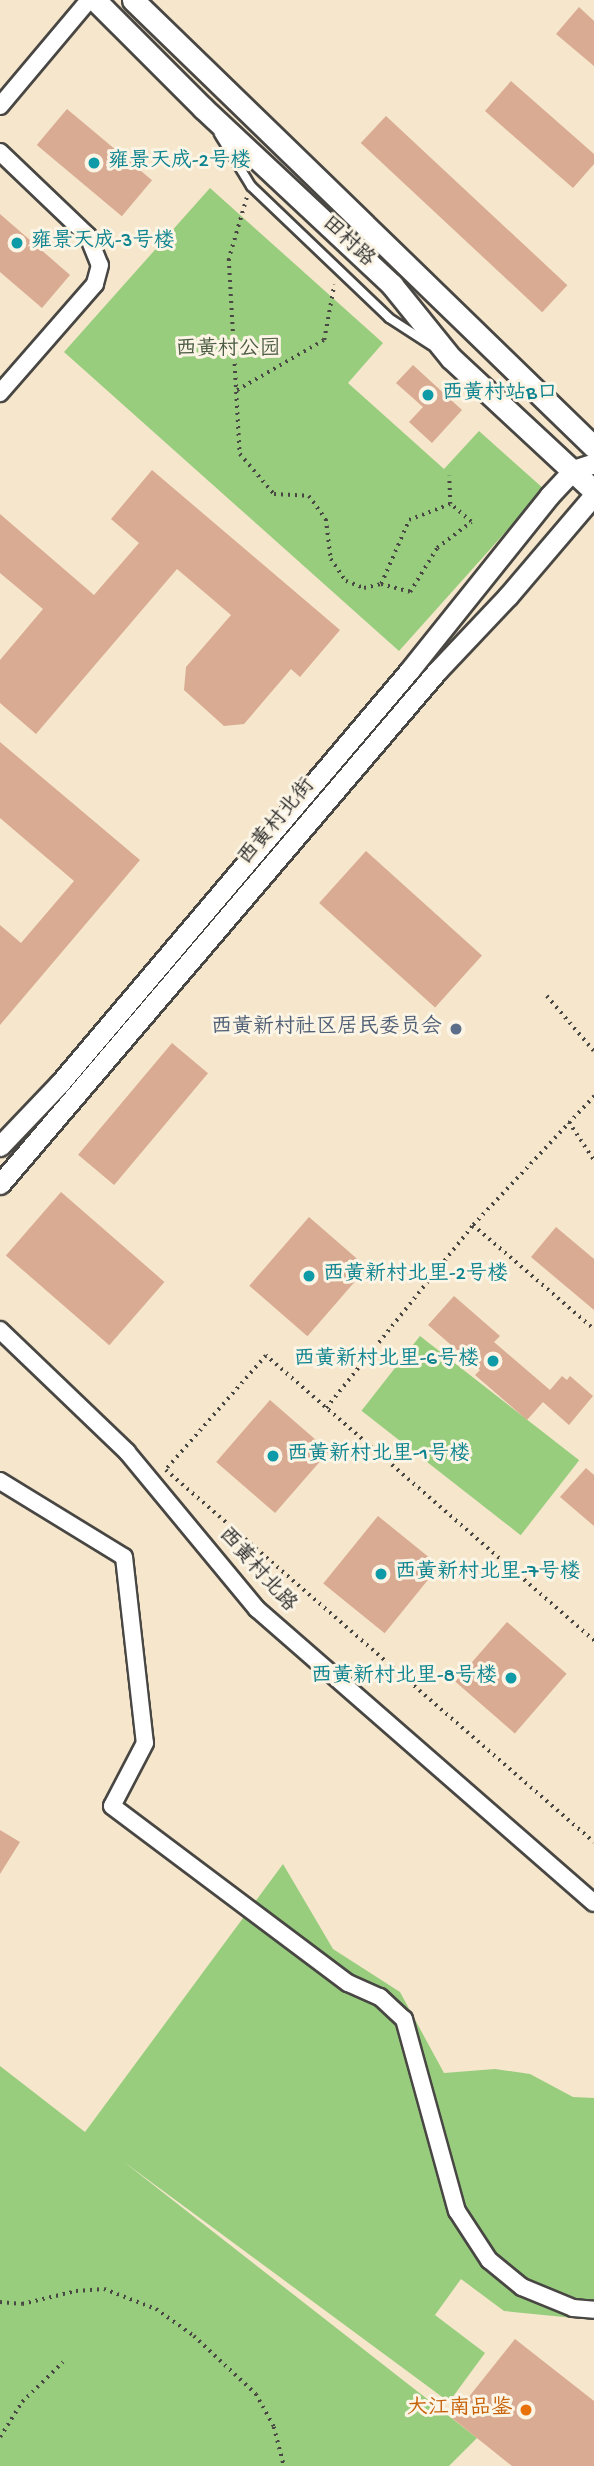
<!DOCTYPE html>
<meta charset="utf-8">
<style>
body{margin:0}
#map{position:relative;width:594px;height:2466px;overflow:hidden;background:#f5e6cc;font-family:"Gochi Hand","LXGW WenKai TC",sans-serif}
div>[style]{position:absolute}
.green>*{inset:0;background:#98cd7e;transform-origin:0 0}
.building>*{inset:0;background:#d9ab92;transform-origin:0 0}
.path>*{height:3.5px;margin-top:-1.75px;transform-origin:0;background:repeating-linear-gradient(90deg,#494743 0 2px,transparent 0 7px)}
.roads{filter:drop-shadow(2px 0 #494743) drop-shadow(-2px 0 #494743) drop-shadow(0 2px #494743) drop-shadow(0 -2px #494743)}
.service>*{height:8px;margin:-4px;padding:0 4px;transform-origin:4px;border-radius:4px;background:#fff}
.minor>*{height:16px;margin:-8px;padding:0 8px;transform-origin:8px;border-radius:8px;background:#fff}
.tertiary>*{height:19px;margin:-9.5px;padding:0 9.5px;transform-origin:9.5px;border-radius:9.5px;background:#fff}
.secondary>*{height:21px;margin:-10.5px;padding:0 10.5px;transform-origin:10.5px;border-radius:10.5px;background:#fff}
.dots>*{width:19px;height:19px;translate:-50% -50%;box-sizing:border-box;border:4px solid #fcf5e5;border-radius:50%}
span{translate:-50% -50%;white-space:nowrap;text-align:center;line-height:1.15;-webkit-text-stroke:6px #fcf5e5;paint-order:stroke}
.culture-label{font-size:21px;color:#0d838f}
.left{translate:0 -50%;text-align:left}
.right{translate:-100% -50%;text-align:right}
.street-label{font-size:21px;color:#2b2b2b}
.park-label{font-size:21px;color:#4c5c44}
.service-label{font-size:21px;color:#4e5e75}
.food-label{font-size:21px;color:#c56008}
</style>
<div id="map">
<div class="green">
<div style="clip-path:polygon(210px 188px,383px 343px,348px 383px,444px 469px,479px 431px,544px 489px,399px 651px,64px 352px)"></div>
<div style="left:420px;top:1336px;width:202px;height:95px;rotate:38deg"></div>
<div style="clip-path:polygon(283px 1864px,333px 1949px,400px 1992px,444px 2073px,495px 2069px,530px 2074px,573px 2097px,594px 2098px,594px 2320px,504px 2311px,461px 2279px,435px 2315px,485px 2353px,449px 2402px,124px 2162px,477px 2438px,449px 2466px,0 2466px,0 2066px,85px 2132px)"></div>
</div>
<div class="building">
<div style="clip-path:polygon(579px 7px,594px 21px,594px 66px,556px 34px)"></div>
<div style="clip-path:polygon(511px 81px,594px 154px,594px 164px,573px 188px,485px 111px)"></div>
<div style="left:67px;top:109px;width:111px;height:47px;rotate:40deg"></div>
<div style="left:386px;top:116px;width:248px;height:37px;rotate:43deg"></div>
<div style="clip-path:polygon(0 214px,70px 275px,42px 308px,0 272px)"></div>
<div style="clip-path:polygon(413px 365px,462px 410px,432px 443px,409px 422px,423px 407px,396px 383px)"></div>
<div style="clip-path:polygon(152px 470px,340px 630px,300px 677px,291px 669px,244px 724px,224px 726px,184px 690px,186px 667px,231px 615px,177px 569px,36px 734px,0 703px,0 660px,43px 609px,0 573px,0 514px,94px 595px,139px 543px,111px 519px)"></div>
<div style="clip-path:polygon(0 742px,140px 860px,0 1025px,0 925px,21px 943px,74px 881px,0 818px)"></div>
<div style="left:366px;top:851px;width:156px;height:70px;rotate:42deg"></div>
<div style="left:172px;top:1043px;width:47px;height:146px;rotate:40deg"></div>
<div style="left:61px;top:1192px;width:137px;height:84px;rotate:41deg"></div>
<div style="left:309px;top:1217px;width:77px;height:91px;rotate:41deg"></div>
<div style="clip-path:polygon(556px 1227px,594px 1259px,594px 1310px,531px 1257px)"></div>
<div style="clip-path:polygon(454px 1296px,500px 1336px,494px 1342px,550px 1390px,562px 1376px,567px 1380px,570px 1376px,593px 1396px,569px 1425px,543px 1402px,527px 1420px,475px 1375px,480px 1370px,428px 1325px)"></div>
<div style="left:270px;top:1400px;width:78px;height:82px;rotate:41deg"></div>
<div style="clip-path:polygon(586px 1468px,594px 1475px,594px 1526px,560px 1497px)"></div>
<div style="left:378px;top:1516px;width:79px;height:87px;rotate:39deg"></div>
<div style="left:507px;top:1622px;width:79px;height:79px;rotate:41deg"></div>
<div style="clip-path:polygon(0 1830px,20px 1842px,0 1874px)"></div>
<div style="clip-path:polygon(515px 2339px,594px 2401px,594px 2466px,512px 2466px,452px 2418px)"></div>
</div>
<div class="path">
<div style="left:247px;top:198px;width:64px;rotate:106.4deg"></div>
<div style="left:229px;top:259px;width:195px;rotate:86.8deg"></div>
<div style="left:240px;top:454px;width:52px;rotate:49.6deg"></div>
<div style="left:274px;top:494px;width:35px;rotate:3deg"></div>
<div style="left:309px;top:496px;width:29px;rotate:54deg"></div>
<div style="left:326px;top:519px;width:40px;rotate:82.9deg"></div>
<div style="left:331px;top:559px;width:27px;rotate:56deg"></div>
<div style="left:346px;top:581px;width:19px;rotate:21deg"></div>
<div style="left:364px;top:588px;width:17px;rotate:-13deg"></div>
<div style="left:381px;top:584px;width:30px;rotate:15deg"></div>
<div style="left:410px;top:592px;width:52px;rotate:-58.5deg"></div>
<div style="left:437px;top:548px;width:43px;rotate:-37.4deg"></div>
<div style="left:471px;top:522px;width:28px;rotate:-139deg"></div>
<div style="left:450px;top:504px;width:28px;rotate:-92deg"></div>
<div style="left:237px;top:390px;width:100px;rotate:-29.9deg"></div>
<div style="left:324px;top:340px;width:56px;rotate:-79.7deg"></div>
<div style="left:381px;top:584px;width:70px;rotate:-66.4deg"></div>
<div style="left:409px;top:520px;width:44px;rotate:-21.3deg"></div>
<div style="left:547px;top:996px;width:72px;rotate:49.5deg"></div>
<div style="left:569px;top:1122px;width:45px;rotate:56.7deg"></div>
<div style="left:473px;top:1225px;width:177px;rotate:-46.8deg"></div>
<div style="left:326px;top:1408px;width:235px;rotate:-51.2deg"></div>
<div style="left:473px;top:1225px;width:160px;rotate:40.7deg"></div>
<div style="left:594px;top:1641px;width:435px;rotate:-139deg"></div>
<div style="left:266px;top:1356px;width:152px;rotate:131.3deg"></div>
<div style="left:166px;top:1470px;width:567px;rotate:41deg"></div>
<div style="left:0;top:2302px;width:22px;rotate:5deg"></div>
<div style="left:22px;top:2304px;width:56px;rotate:-13.5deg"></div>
<div style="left:76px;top:2291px;width:28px;rotate:-4deg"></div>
<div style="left:104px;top:2289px;width:56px;rotate:21deg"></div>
<div style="left:156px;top:2309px;width:47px;rotate:35.4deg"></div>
<div style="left:194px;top:2336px;width:85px;rotate:43.1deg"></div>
<div style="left:256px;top:2394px;width:38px;rotate:61deg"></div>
<div style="left:274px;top:2427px;width:40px;rotate:75.6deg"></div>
<div style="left:0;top:2437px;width:41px;rotate:-57.8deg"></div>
<div style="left:22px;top:2402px;width:57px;rotate:-44.3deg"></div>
</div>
<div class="roads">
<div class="service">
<div style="left:219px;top:134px;width:61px;rotate:58.4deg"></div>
<div style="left:251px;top:186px;width:191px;rotate:43.7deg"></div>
<div style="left:389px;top:318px;width:50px;rotate:32.7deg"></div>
</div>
<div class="minor">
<div style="left:0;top:106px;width:138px;rotate:-50deg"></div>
<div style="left:0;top:152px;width:122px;rotate:43.7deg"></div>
<div style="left:88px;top:236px;width:31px;rotate:68deg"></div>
<div style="left:100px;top:265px;width:20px;rotate:105deg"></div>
<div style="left:95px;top:284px;width:145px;rotate:131.1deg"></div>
<div style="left:0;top:1330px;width:176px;rotate:43.8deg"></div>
<div style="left:127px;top:1452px;width:204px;rotate:50.4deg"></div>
<div style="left:257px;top:1609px;width:447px;rotate:41.1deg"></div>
<div style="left:0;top:1481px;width:145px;rotate:31.5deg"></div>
<div style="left:124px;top:1557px;width:187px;rotate:83.6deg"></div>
<div style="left:145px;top:1743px;width:71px;rotate:117.6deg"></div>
<div style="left:112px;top:1806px;width:295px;rotate:36.9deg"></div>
<div style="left:348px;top:1983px;width:35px;rotate:24deg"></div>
<div style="left:380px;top:1997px;width:33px;rotate:43deg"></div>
<div style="left:404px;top:2019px;width:199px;rotate:74.6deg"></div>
<div style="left:457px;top:2211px;width:59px;rotate:56.9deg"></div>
<div style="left:489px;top:2260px;width:43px;rotate:39.3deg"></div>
<div style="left:522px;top:2287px;width:55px;rotate:22.4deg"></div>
<div style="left:573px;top:2308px;width:21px;rotate:5deg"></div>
</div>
<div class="tertiary">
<div style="left:0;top:1146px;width:87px;rotate:-46.4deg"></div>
<div style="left:60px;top:1083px;width:540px;rotate:-49.73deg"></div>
<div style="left:409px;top:671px;width:224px;rotate:-51.3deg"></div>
<div style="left:549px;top:496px;width:35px;rotate:-47deg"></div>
<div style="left:573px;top:470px;width:22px;rotate:-18deg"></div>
<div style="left:0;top:1184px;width:674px;rotate:-49.57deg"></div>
<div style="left:437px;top:671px;width:103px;rotate:-46.6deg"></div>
<div style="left:508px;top:596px;width:133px;rotate:-49.6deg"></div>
</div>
<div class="secondary">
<div style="left:95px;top:0;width:153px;rotate:45deg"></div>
<div style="left:203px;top:108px;width:259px;rotate:43.1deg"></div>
<div style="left:392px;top:285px;width:94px;rotate:51.1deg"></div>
<div style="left:451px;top:358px;width:195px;rotate:42.9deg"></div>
<div style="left:133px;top:0;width:642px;rotate:44.12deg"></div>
</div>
</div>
<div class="dots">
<div style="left:94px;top:163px;background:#0f9aa8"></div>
<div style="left:17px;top:243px;background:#0f9aa8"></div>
<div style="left:428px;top:395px;background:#0f9aa8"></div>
<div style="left:456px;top:1029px;background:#5c6f8a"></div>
<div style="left:309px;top:1276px;background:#0f9aa8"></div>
<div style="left:493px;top:1361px;background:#0f9aa8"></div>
<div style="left:273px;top:1456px;background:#0f9aa8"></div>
<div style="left:381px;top:1574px;background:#0f9aa8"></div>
<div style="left:511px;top:1678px;background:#0f9aa8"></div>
<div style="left:526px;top:2410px;background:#e8710a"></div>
</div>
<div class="culture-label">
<span class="left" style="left:108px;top:163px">雍景天成-2号楼</span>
<span class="left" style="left:31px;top:243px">雍景天成-3号楼</span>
<span class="left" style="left:442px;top:395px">西黄村站B口</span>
<span class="left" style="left:323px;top:1276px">西黄新村北里-2号楼</span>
<span class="right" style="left:479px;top:1361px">西黄新村北里-6号楼</span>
<span class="left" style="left:287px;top:1456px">西黄新村北里-1号楼</span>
<span class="left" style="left:395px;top:1574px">西黄新村北里-7号楼</span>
<span class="right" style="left:497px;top:1678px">西黄新村北里-8号楼</span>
</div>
<div class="street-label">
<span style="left:347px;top:243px;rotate:43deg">田村路</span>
<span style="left:278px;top:823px;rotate:-50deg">西黄村北街</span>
<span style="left:256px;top:1571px;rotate:48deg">西黄村北路</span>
</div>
<div class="park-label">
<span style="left:228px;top:351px">西黄村公园</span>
</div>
<div class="service-label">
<span class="right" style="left:442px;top:1029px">西黄新村社区居民委员会</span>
</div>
<div class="food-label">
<span class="right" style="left:512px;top:2410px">大江南品鉴</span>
</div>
</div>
